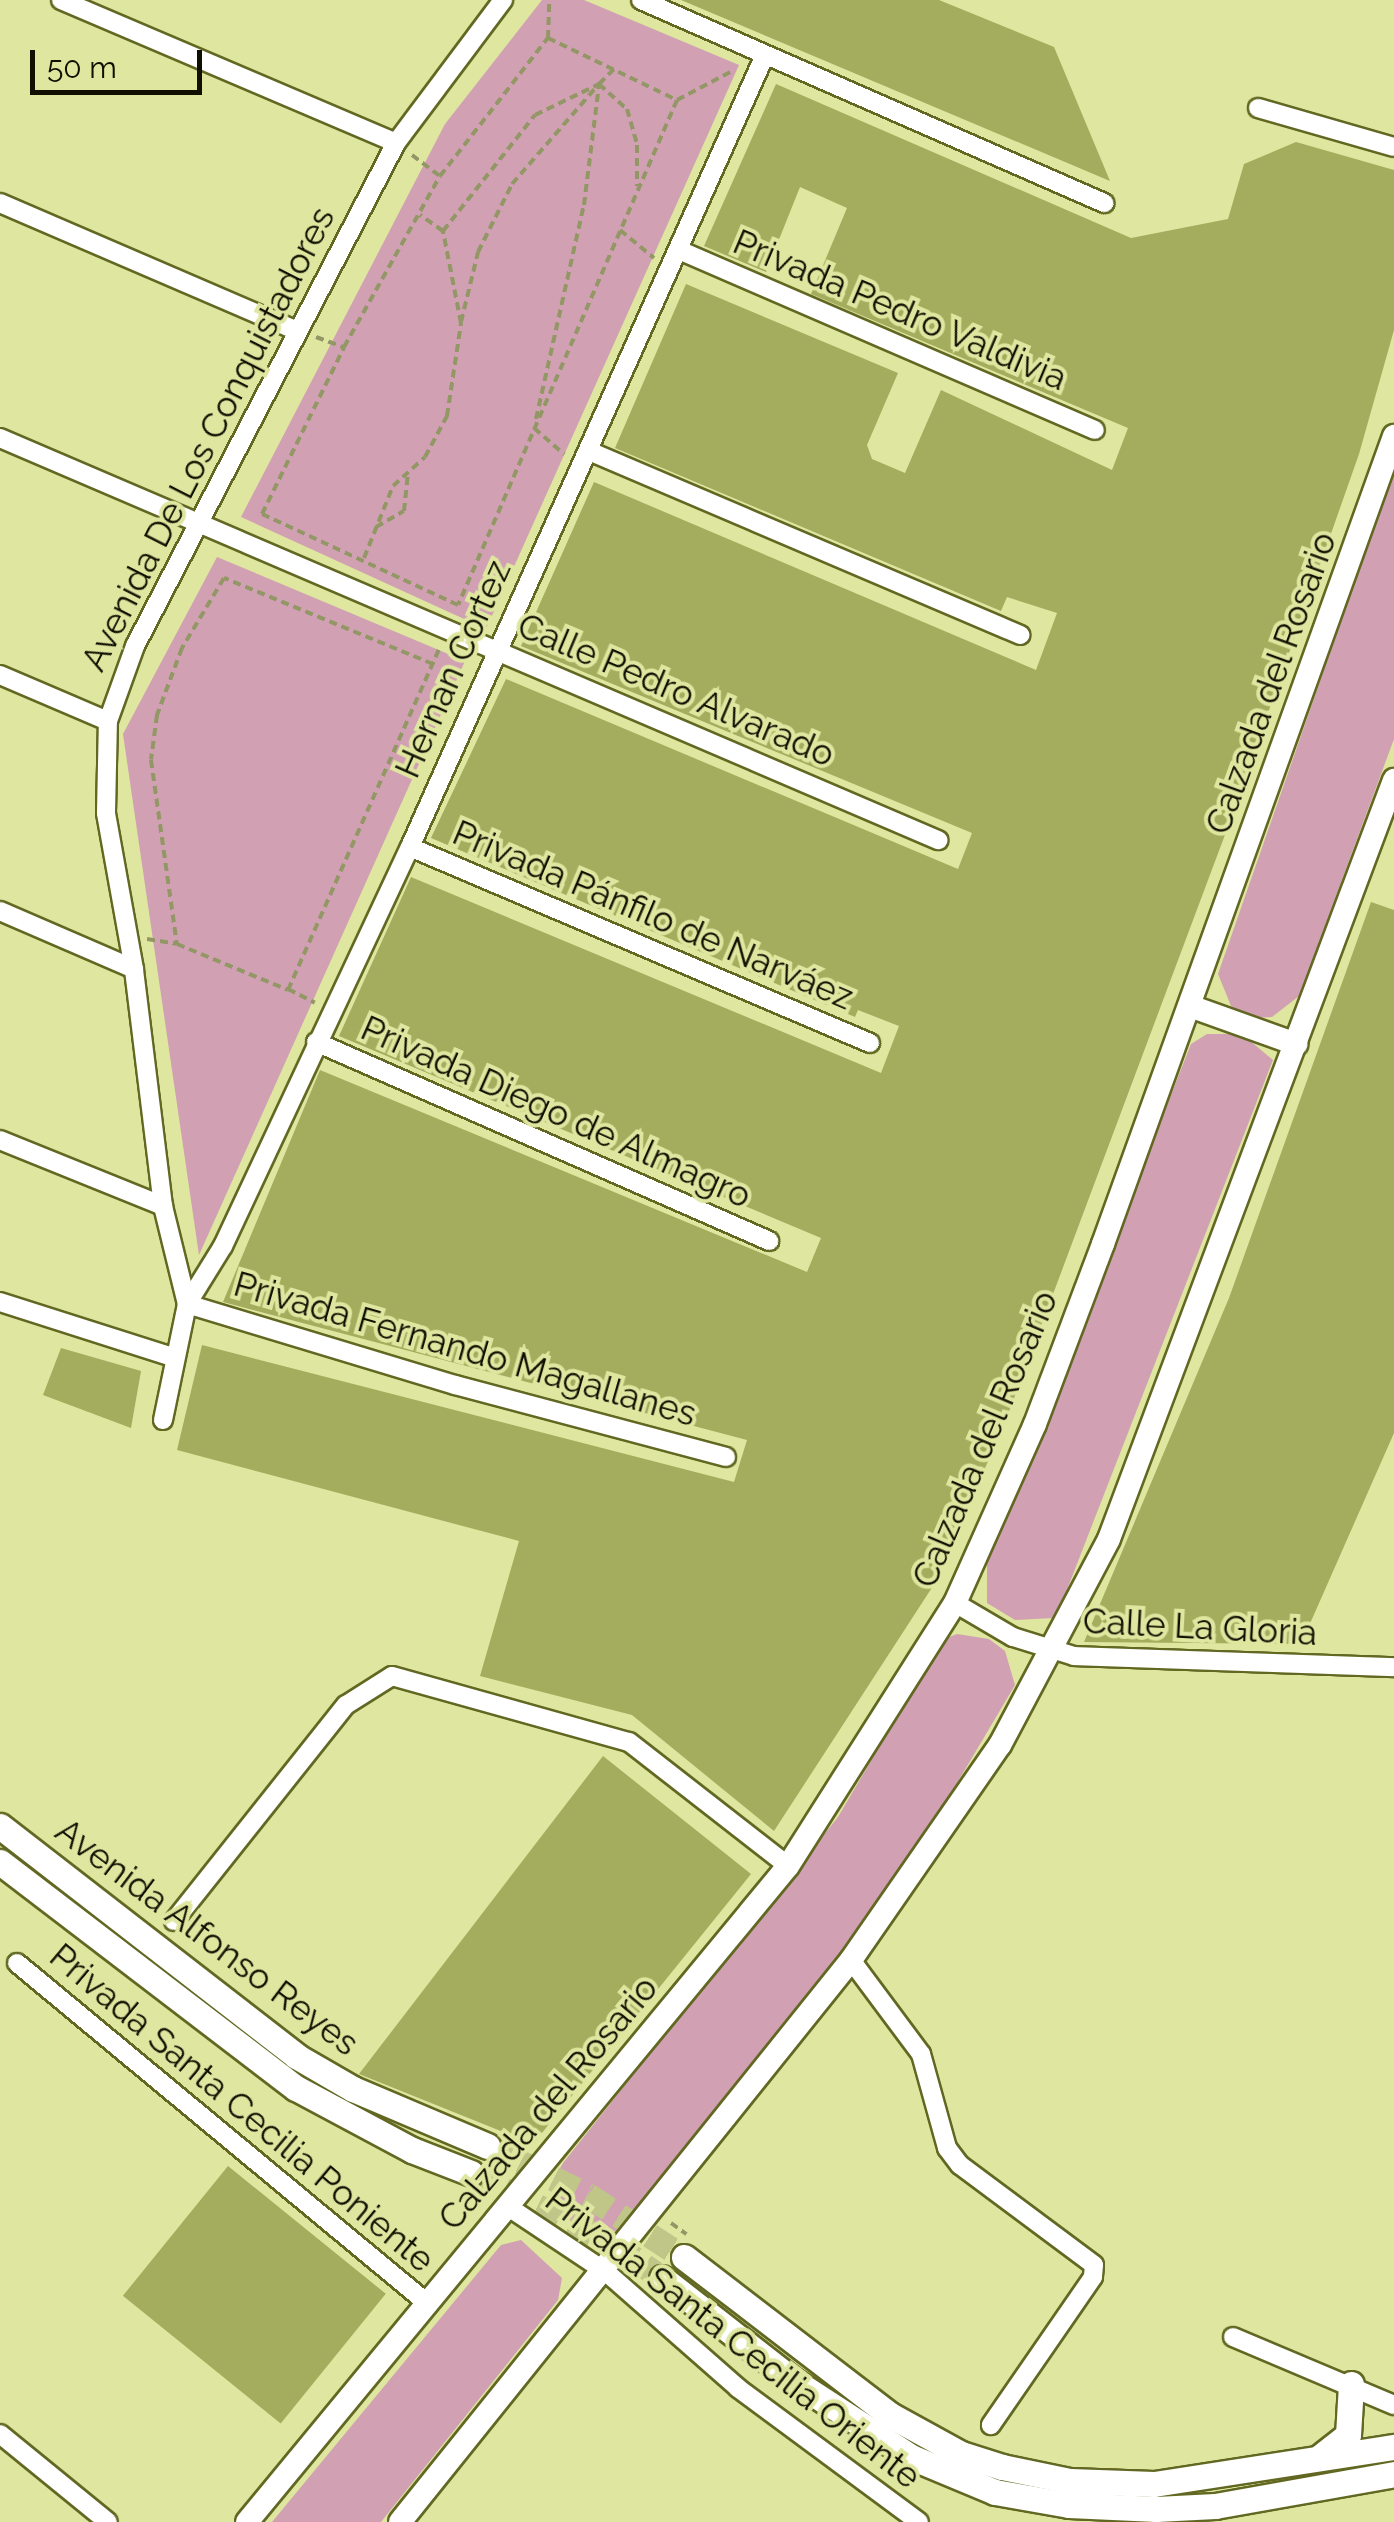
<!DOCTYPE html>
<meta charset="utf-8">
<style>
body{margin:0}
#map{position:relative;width:1394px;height:2522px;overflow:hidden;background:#dee69f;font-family:Raleway,sans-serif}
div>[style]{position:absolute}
.green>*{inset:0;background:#d1a0b3}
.building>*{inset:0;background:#a4ac5d;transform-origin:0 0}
.secondary-tunnel>*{height:25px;margin-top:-12.5px;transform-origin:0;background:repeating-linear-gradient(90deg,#bfc687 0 25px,transparent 0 37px)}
.path>*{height:4px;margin-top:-2px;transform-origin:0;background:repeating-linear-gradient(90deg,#929765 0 8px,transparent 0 13px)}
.roads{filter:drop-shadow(2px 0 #626822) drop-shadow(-2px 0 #626822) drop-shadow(0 2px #626822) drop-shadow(0 -2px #626822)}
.minor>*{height:18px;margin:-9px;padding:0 9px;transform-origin:9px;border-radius:9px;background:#fff}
.tertiary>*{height:22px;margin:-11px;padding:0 11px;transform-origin:11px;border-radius:11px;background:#fff}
.secondary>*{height:25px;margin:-12.5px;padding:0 12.5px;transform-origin:12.5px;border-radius:12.5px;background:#fff}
span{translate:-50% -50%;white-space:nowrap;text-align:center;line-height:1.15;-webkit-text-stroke:8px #dee69f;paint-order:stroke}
.street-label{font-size:35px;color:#0f1000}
.scale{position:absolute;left:30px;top:50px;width:172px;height:45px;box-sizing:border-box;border:5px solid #0f1000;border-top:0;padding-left:12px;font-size:30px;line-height:35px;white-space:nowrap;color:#0f1000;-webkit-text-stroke:8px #dee69f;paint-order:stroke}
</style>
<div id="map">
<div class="green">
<div style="clip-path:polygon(542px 0,584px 0,739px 65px,486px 629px,241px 517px,445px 124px)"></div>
<div style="clip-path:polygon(1394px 469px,1394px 739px,1299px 996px,1272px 1017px,1250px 1018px,1231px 1006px,1218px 974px)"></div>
<div style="clip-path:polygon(217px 557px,465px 661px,199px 1255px,123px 734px)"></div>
<div style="clip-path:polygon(1207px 1034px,1242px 1034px,1273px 1060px,1061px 1605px,1053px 1618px,1015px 1620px,987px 1603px,987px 1562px,1191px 1044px)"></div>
<div style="clip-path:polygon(957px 1634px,989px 1639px,1005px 1651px,1015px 1685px,905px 1871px,618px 2231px,579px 2230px,553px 2203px,550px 2186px,563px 2163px,838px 1817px,942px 1640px)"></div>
<div style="clip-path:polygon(521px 2240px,562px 2278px,558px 2300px,381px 2522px,272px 2522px,501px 2245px)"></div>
</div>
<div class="building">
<div style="clip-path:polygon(681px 0,939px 0,1054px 47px,1110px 181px)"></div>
<div style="clip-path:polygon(776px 84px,1131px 238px,1228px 219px,1244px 164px,1296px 142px,1394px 170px,1394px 330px,1359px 454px,1229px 824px,1004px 1425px,933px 1586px,774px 1831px,632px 1715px,480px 1676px,519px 1541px,177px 1450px,202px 1345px,734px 1482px,747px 1440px,223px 1302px,320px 1070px,807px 1272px,821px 1238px,339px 1036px,411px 877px,881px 1073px,899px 1026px,858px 1010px,855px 1017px,431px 838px,506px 679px,958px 869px,972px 833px,521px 646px,594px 482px,1036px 670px,1057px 613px,1007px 597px,1001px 611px,615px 448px,686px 284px,898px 373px,867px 445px,872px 459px,905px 473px,941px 390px,1112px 470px,1128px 428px,811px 294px,847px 208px,800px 187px,766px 272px,704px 246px)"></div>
<div style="clip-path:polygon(1371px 902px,1394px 910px,1394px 1433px,1301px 1644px,1084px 1642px,1229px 1298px)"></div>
<div style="clip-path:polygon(61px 1348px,141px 1371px,131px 1428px,43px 1395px)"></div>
<div style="clip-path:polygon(603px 1756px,751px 1874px,533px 2144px,359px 2074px)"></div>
<div style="left:228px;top:2166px;width:203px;height:167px;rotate:39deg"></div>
</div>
<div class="secondary-tunnel">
<div style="left:487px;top:2146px;width:112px;rotate:25.9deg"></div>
<div style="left:588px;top:2195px;width:114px;rotate:32.9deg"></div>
<div style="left:471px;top:2173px;width:160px;rotate:26.4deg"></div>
<div style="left:614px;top:2244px;width:59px;rotate:35.3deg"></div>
</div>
<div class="path">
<div style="left:548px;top:38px;width:143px;rotate:25.7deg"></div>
<div style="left:677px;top:100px;width:550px;rotate:113.44deg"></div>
<div style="left:458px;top:605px;width:216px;rotate:-155.1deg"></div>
<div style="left:262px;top:514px;width:186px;rotate:-63.8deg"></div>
<div style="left:344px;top:347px;width:196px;rotate:-60.7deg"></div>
<div style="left:440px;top:176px;width:175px;rotate:-52deg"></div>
<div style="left:548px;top:38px;width:38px;rotate:-88deg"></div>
<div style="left:599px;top:84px;width:38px;rotate:42deg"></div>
<div style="left:627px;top:109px;width:37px;rotate:74deg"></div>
<div style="left:637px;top:145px;width:41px;rotate:90deg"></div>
<div style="left:677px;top:100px;width:64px;rotate:-27.8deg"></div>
<div style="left:412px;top:155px;width:35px;rotate:37deg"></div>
<div style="left:620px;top:230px;width:44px;rotate:39.5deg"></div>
<div style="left:443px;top:231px;width:148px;rotate:-51.6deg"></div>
<div style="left:535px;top:115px;width:71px;rotate:-25.8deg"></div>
<div style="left:599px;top:84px;width:21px;rotate:-45deg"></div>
<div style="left:461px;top:322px;width:72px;rotate:-76.3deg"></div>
<div style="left:478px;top:252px;width:76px;rotate:-63.4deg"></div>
<div style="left:512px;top:184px;width:133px;rotate:-49deg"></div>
<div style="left:316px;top:337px;width:30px;rotate:20deg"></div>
<div style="left:536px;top:419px;width:219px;rotate:-77.4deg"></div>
<div style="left:584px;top:205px;width:122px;rotate:-82.9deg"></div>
<div style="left:534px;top:428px;width:40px;rotate:41deg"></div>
<div style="left:376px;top:527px;width:32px;rotate:-30deg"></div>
<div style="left:404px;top:511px;width:37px;rotate:-84deg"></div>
<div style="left:364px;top:558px;width:78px;rotate:-68.1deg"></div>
<div style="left:393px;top:486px;width:43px;rotate:-42.2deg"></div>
<div style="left:425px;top:457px;width:47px;rotate:-61.8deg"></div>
<div style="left:447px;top:416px;width:94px;rotate:-81.4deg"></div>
<div style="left:461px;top:323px;width:94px;rotate:-101.1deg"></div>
<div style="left:443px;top:231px;width:28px;rotate:-145deg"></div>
<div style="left:433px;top:664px;width:226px;rotate:-157.6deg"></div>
<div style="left:224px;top:578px;width:82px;rotate:121deg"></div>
<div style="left:182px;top:648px;width:72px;rotate:110.5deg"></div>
<div style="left:157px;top:715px;width:45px;rotate:97.6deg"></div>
<div style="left:151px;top:760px;width:186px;rotate:82deg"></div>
<div style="left:177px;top:944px;width:120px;rotate:22.5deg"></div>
<div style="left:288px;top:990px;width:372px;rotate:-66.1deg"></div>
<div style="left:147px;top:939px;width:30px;rotate:9deg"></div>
<div style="left:288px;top:989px;width:30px;rotate:27deg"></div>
<div style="left:671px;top:2223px;width:19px;rotate:36deg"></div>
</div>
<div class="roads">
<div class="minor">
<div style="left:61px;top:0;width:364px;rotate:23.1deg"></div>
<div style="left:641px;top:0;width:506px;rotate:23.67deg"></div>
<div style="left:1258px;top:108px;width:141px;rotate:16deg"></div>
<div style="left:0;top:203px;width:323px;rotate:23.3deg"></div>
<div style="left:679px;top:250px;width:453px;rotate:23.4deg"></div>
<div style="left:0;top:438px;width:1021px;rotate:23.2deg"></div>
<div style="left:589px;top:451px;width:469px;rotate:23.1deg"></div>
<div style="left:0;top:675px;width:117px;rotate:23.1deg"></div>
<div style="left:410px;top:847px;width:500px;rotate:23.08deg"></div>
<div style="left:0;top:911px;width:146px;rotate:23.4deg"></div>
<div style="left:316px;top:1042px;width:495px;rotate:23.7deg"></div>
<div style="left:0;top:1140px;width:176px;rotate:22deg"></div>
<div style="left:0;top:1302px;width:184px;rotate:17.7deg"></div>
<div style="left:163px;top:1420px;width:118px;rotate:-78.3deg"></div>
<div style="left:187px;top:1304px;width:101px;rotate:-103.8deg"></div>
<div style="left:163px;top:1206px;width:239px;rotate:-97deg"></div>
<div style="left:134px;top:969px;width:158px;rotate:-100.2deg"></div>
<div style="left:106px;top:813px;width:92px;rotate:-88.8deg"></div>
<div style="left:108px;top:721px;width:80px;rotate:-70.2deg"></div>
<div style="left:135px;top:646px;width:567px;rotate:-62.58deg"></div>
<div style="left:396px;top:143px;width:179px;rotate:-53.2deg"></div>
<div style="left:726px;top:1457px;width:280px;rotate:-165.1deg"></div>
<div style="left:455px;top:1385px;width:280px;rotate:-163.2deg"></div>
<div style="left:187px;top:1304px;width:68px;rotate:-58.2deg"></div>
<div style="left:223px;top:1246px;width:441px;rotate:-64.9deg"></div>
<div style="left:410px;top:847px;width:868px;rotate:-65.86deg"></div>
<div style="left:955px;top:1603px;width:67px;rotate:30.4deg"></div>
<div style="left:1013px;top:1637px;width:64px;rotate:17.3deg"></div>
<div style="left:1074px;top:1656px;width:320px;rotate:2deg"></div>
<div style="left:174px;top:1921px;width:276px;rotate:-51.5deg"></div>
<div style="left:346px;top:1705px;width:54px;rotate:-32.2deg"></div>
<div style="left:392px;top:1676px;width:246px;rotate:15.6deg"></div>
<div style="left:629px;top:1742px;width:202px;rotate:37.9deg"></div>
<div style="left:851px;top:1960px;width:117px;rotate:53.3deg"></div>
<div style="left:921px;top:2054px;width:98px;rotate:74.5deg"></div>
<div style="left:947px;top:2148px;width:21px;rotate:53deg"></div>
<div style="left:960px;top:2165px;width:167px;rotate:36.7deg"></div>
<div style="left:1094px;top:2265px;width:12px;rotate:95deg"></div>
<div style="left:1093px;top:2277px;width:180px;rotate:124.6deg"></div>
<div style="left:17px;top:1963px;width:533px;rotate:39.67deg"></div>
<div style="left:507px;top:2206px;width:119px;rotate:33.7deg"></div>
<div style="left:606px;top:2272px;width:176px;rotate:41.3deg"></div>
<div style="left:738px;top:2388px;width:225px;rotate:36.5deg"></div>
<div style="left:1233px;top:2337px;width:175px;rotate:22.9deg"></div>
<div style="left:0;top:2434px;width:139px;rotate:39.2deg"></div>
</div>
<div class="tertiary">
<div style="left:1190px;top:1006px;width:113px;rotate:19.7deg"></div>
<div style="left:247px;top:2522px;width:850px;rotate:-50.49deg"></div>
<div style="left:788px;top:1866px;width:312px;rotate:-57.6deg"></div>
<div style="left:955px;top:1603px;width:196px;rotate:-65.9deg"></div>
<div style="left:1035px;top:1424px;width:192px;rotate:-69.3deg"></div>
<div style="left:1103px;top:1244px;width:859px;rotate:-70.19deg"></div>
<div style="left:400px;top:2522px;width:721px;rotate:-51.25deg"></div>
<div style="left:851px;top:1960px;width:262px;rotate:-55.3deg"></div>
<div style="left:1000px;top:1745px;width:233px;rotate:-62.1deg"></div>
<div style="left:1109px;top:1539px;width:811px;rotate:-69.42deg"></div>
</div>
<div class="secondary">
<div style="left:0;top:1826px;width:375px;rotate:37.8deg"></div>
<div style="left:296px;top:2056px;width:66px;rotate:30.1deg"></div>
<div style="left:353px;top:2089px;width:146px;rotate:23deg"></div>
<div style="left:0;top:1862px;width:372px;rotate:37.4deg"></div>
<div style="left:296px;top:2088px;width:132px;rotate:28.1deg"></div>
<div style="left:412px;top:2150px;width:63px;rotate:21.3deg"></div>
<div style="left:684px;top:2257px;width:260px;rotate:37.5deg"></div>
<div style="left:890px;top:2415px;width:81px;rotate:28.8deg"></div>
<div style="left:961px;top:2454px;width:43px;rotate:17.6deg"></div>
<div style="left:1002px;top:2467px;width:69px;rotate:11.6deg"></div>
<div style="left:1070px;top:2481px;width:84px;rotate:2deg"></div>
<div style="left:1154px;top:2484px;width:243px;rotate:-8.8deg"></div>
<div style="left:662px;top:2278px;width:167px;rotate:38deg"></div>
<div style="left:794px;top:2381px;width:140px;rotate:33deg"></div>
<div style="left:911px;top:2457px;width:91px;rotate:22.6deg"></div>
<div style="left:995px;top:2492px;width:75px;rotate:10deg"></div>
<div style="left:1069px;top:2505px;width:87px;rotate:2.6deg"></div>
<div style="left:1156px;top:2509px;width:59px;rotate:-2.9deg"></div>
<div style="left:1215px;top:2506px;width:182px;rotate:-10.1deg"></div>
<div style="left:1321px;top:2456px;width:34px;rotate:-38deg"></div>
<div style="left:1348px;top:2435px;width:51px;rotate:-86.6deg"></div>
</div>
</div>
<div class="street-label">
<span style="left:900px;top:310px;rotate:23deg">Privada Pedro Valdivia</span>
<span style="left:208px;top:439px;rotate:-63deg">Avenida De Los Conquistadores</span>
<span style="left:453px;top:669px;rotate:-66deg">Hernan Cortez</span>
<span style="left:1271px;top:683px;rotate:-70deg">Calzada del Rosario</span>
<span style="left:676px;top:690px;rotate:23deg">Calle Pedro Alvarado</span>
<span style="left:653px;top:915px;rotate:23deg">Privada Pánfilo de Narváez</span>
<span style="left:556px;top:1112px;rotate:24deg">Privada Diego de Almagro</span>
<span style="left:465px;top:1349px;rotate:16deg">Privada Fernando Magallanes</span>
<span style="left:985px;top:1439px;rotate:-67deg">Calzada del Rosario</span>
<span style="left:1200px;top:1627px;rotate:3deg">Calle La Gloria</span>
<span style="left:207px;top:1937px;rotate:37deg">Avenida Alfonso Reyes</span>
<span style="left:548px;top:2103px;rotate:-50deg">Calzada del Rosario</span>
<span style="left:242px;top:2108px;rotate:40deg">Privada Santa Cecilia Poniente</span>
<span style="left:733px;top:2338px;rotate:38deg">Privada Santa Cecilia Oriente</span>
</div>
<div class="scale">50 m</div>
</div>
